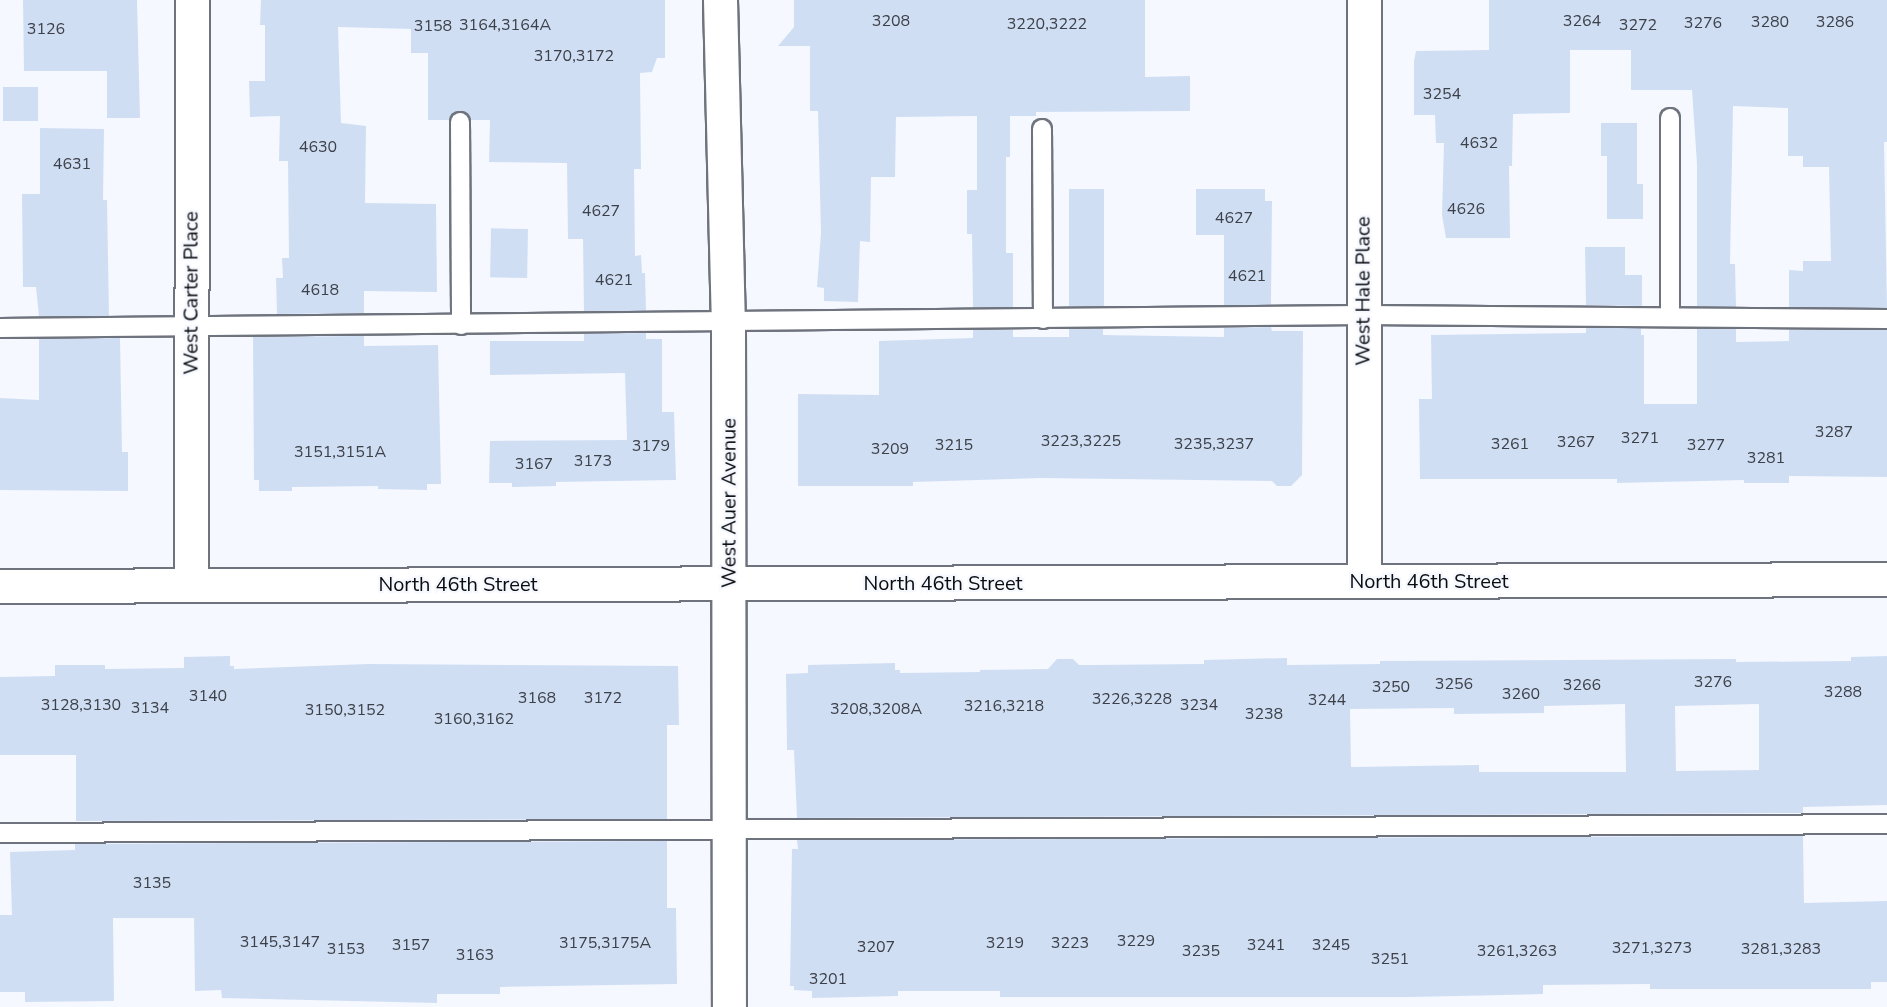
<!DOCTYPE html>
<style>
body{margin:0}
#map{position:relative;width:1887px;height:1007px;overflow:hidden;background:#f5f8ff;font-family:"Nunito Sans",sans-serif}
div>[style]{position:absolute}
.building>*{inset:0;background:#d0def4;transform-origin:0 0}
.roads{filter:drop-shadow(2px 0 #6e737d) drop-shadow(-2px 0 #6e737d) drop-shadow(0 2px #6e737d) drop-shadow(0 -2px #6e737d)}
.lane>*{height:18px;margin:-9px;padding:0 9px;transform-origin:9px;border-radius:9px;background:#fff}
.street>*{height:33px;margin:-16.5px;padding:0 16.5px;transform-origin:16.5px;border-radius:16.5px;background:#fff}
span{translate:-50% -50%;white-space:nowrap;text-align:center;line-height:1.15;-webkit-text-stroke:4.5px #f5f8ff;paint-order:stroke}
.number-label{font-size:16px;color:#3c4048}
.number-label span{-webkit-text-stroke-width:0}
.street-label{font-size:20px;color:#0a0c0f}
</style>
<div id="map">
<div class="building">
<div style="clip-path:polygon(23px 0,137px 0,140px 118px,107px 118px,107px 71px,24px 71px)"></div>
<div style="clip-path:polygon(261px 0,665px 0,665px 58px,657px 58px,652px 72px,640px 73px,641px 169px,634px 169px,635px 256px,641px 255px,642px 273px,645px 273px,646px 311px,584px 311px,583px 239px,568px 239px,567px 163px,489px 162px,490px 120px,471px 120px,466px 113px,461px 111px,454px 113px,449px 120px,428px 120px,428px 53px,411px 53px,411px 29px,338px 27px,341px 123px,366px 126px,365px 203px,436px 204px,437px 292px,364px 291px,364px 313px,277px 314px,276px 278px,283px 278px,282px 258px,289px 258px,288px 161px,279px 161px,280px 116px,250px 117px,249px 81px,265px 81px,265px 25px,260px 25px)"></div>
<div style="clip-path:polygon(794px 0,1145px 0,1145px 77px,1190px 76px,1190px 111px,1036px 112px,1036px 116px,1010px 116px,1010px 157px,1006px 157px,1006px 253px,1013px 253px,1013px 307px,973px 307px,972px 234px,967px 234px,967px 190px,977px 190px,977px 116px,896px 117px,895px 177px,871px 177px,870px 242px,860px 241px,858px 302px,824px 301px,824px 288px,817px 287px,821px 233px,818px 111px,810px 111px,810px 46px,778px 46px,794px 27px)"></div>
<div style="clip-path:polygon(1489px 0,1887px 0,1887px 142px,1884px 142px,1887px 308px,1789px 307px,1789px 270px,1803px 271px,1803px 261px,1831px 261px,1829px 167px,1803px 167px,1803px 156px,1788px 156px,1788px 108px,1733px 106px,1730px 264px,1735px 264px,1736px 307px,1697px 306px,1697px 164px,1692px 90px,1631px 90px,1631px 50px,1570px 50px,1570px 113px,1513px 114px,1512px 166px,1509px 166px,1510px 238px,1446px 238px,1442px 215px,1444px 143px,1436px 143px,1435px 115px,1414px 115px,1414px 61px,1416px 51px,1489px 50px)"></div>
<div style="left:3px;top:87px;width:35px;height:34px"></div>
<div style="clip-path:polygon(1601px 123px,1637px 123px,1637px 184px,1643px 184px,1643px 219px,1607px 219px,1607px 156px,1601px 156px)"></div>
<div style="clip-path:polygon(40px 128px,104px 129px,103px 200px,107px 200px,109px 316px,39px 316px,36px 287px,23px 287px,22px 194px,40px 194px)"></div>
<div style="left:1104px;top:189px;width:117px;height:35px;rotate:90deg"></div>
<div style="clip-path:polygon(1196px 189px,1265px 189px,1265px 201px,1272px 201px,1271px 305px,1224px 305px,1224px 235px,1196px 235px)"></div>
<div style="left:528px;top:229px;width:49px;height:37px;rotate:91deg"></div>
<div style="clip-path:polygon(1585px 247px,1625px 247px,1625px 275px,1642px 275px,1642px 306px,1586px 305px)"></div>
<div style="clip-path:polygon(1271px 327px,1272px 331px,1303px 331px,1302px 475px,1291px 486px,1277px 486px,1272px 481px,1041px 478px,913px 482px,913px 486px,798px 486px,798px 394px,879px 395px,879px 341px,973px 338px,973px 330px,1013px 330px,1013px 337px,1069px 337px,1069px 329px,1103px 329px,1103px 335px,1224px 337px,1224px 328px)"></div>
<div style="clip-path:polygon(1586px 328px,1641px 328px,1641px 335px,1644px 335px,1644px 404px,1697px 404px,1697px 329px,1736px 329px,1736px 342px,1789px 341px,1789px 330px,1887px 330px,1887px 477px,1789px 476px,1789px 483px,1744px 483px,1744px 480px,1617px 483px,1617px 479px,1420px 479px,1419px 399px,1432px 399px,1431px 335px,1586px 333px)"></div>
<div style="clip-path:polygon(646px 333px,646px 339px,662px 339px,662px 412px,674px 412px,676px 480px,556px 482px,556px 486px,512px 487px,512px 483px,489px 483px,490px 441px,627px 440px,625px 373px,490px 375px,490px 341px,584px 341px,584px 334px)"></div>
<div style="clip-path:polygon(364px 336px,364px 346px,438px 345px,441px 484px,427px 484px,427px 490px,378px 489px,378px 486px,292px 487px,292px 491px,259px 491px,259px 480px,254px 480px,253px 337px)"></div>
<div style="clip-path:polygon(120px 338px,122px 452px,128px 452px,128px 491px,0 490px,0 398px,39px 400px,39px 339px)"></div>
<div style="clip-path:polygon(230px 656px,230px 666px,234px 666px,234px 669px,368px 664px,678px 666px,679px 725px,667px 725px,667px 819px,76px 821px,76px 755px,0 755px,0 677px,55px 676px,55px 665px,105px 665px,105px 669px,184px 668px,184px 657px)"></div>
<div style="clip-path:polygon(evenodd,1887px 656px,1887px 805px,1803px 807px,1803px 813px,797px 818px,794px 750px,787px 750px,786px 674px,808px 673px,808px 665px,895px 663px,895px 670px,900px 670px,900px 673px,980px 672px,980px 670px,1048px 669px,1057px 659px,1073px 659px,1079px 665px,1092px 665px,1204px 664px,1204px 660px,1287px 658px,1287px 665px,1380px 664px,1380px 661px,1736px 659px,1736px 662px,1851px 661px,1851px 657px,1887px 656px,1625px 704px,1626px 772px,1479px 772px,1479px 765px,1351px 767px,1350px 709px,1454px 708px,1454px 714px,1544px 713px,1544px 706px,1625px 704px,1887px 656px,1759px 704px,1759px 770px,1676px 771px,1675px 706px,1759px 704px)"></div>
<div style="clip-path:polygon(1803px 836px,1804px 903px,1887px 901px,1887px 982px,1871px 982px,1871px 989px,1650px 989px,1650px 984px,1543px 985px,1543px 994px,1410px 997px,1000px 997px,1000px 991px,898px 991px,898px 996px,812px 998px,812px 991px,794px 990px,794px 986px,790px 986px,792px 849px,798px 849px,797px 840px)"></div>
<div style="clip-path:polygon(667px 841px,667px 908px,676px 908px,677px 984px,500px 987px,500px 994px,437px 994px,437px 1003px,222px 998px,221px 990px,195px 991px,194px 918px,113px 918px,114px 1001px,25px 1002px,25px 992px,0 992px,0 915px,12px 915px,10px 852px,75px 850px,75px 844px)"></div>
</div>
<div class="roads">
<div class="lane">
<div style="left:1670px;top:118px;width:199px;rotate:90deg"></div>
<div style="left:460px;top:122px;width:203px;rotate:89.7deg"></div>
<div style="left:1042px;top:129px;width:190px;rotate:89.7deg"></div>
<div style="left:0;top:328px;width:1363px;rotate:-0.55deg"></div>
<div style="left:1363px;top:315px;width:524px;rotate:0.44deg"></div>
<div style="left:0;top:833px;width:1887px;rotate:-0.27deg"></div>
</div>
<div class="street">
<div style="left:720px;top:0;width:323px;rotate:88.6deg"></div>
<div style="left:728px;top:323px;width:684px;rotate:89.92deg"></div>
<div style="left:1364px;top:581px;width:581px;rotate:-90deg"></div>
<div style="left:191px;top:585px;width:585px;rotate:-89.9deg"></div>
<div style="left:0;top:586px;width:1887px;rotate:-0.21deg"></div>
</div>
</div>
<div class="number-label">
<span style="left:891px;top:21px">3208</span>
<span style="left:1582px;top:21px">3264</span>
<span style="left:1770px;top:22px">3280</span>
<span style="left:1835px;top:22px">3286</span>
<span style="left:1703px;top:23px">3276</span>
<span style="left:1047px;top:24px">3220,3222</span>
<span style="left:505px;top:25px">3164,3164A</span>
<span style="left:1638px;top:25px">3272</span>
<span style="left:433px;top:26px">3158</span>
<span style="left:46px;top:29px">3126</span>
<span style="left:574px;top:56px">3170,3172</span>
<span style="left:1442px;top:94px">3254</span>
<span style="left:1479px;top:143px">4632</span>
<span style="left:318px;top:147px">4630</span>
<span style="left:72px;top:164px">4631</span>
<span style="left:1466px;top:209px">4626</span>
<span style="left:601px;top:211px">4627</span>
<span style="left:1234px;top:218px">4627</span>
<span style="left:1247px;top:276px">4621</span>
<span style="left:614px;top:280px">4621</span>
<span style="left:320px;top:290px">4618</span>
<span style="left:1834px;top:432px">3287</span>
<span style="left:1640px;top:438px">3271</span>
<span style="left:1081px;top:441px">3223,3225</span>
<span style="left:1576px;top:442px">3267</span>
<span style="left:1214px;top:444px">3235,3237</span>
<span style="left:1510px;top:444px">3261</span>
<span style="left:954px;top:445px">3215</span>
<span style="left:1706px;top:445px">3277</span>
<span style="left:651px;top:446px">3179</span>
<span style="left:890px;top:449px">3209</span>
<span style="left:340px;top:452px">3151,3151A</span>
<span style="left:1766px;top:458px">3281</span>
<span style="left:593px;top:461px">3173</span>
<span style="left:534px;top:464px">3167</span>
<span style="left:1713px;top:682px">3276</span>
<span style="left:1454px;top:684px">3256</span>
<span style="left:1582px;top:685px">3266</span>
<span style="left:1391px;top:687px">3250</span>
<span style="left:1843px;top:692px">3288</span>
<span style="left:1521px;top:694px">3260</span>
<span style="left:208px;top:696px">3140</span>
<span style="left:537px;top:698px">3168</span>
<span style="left:603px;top:698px">3172</span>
<span style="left:1132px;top:699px">3226,3228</span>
<span style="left:1327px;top:700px">3244</span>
<span style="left:81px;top:705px">3128,3130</span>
<span style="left:1199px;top:705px">3234</span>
<span style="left:1004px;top:706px">3216,3218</span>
<span style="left:150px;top:708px">3134</span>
<span style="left:876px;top:709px">3208,3208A</span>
<span style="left:345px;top:710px">3150,3152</span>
<span style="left:1264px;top:714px">3238</span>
<span style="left:474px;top:719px">3160,3162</span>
<span style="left:152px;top:883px">3135</span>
<span style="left:1136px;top:941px">3229</span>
<span style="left:280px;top:942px">3145,3147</span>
<span style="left:605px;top:943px">3175,3175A</span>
<span style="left:1005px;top:943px">3219</span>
<span style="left:1070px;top:943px">3223</span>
<span style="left:411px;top:945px">3157</span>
<span style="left:1266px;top:945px">3241</span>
<span style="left:1331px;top:945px">3245</span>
<span style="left:876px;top:947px">3207</span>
<span style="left:1652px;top:948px">3271,3273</span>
<span style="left:346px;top:949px">3153</span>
<span style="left:1781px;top:949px">3281,3283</span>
<span style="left:1201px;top:951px">3235</span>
<span style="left:1517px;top:951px">3261,3263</span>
<span style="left:475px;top:955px">3163</span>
<span style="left:1390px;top:959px">3251</span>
<span style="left:828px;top:979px">3201</span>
</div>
<div class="street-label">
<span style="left:1363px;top:291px;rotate:-90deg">West Hale Place</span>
<span style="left:191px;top:293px;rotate:-90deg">West Carter Place</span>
<span style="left:729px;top:503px;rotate:-90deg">West Auer Avenue</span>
<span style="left:1429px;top:581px">North 46th Street</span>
<span style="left:943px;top:583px">North 46th Street</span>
<span style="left:458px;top:584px">North 46th Street</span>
</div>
</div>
